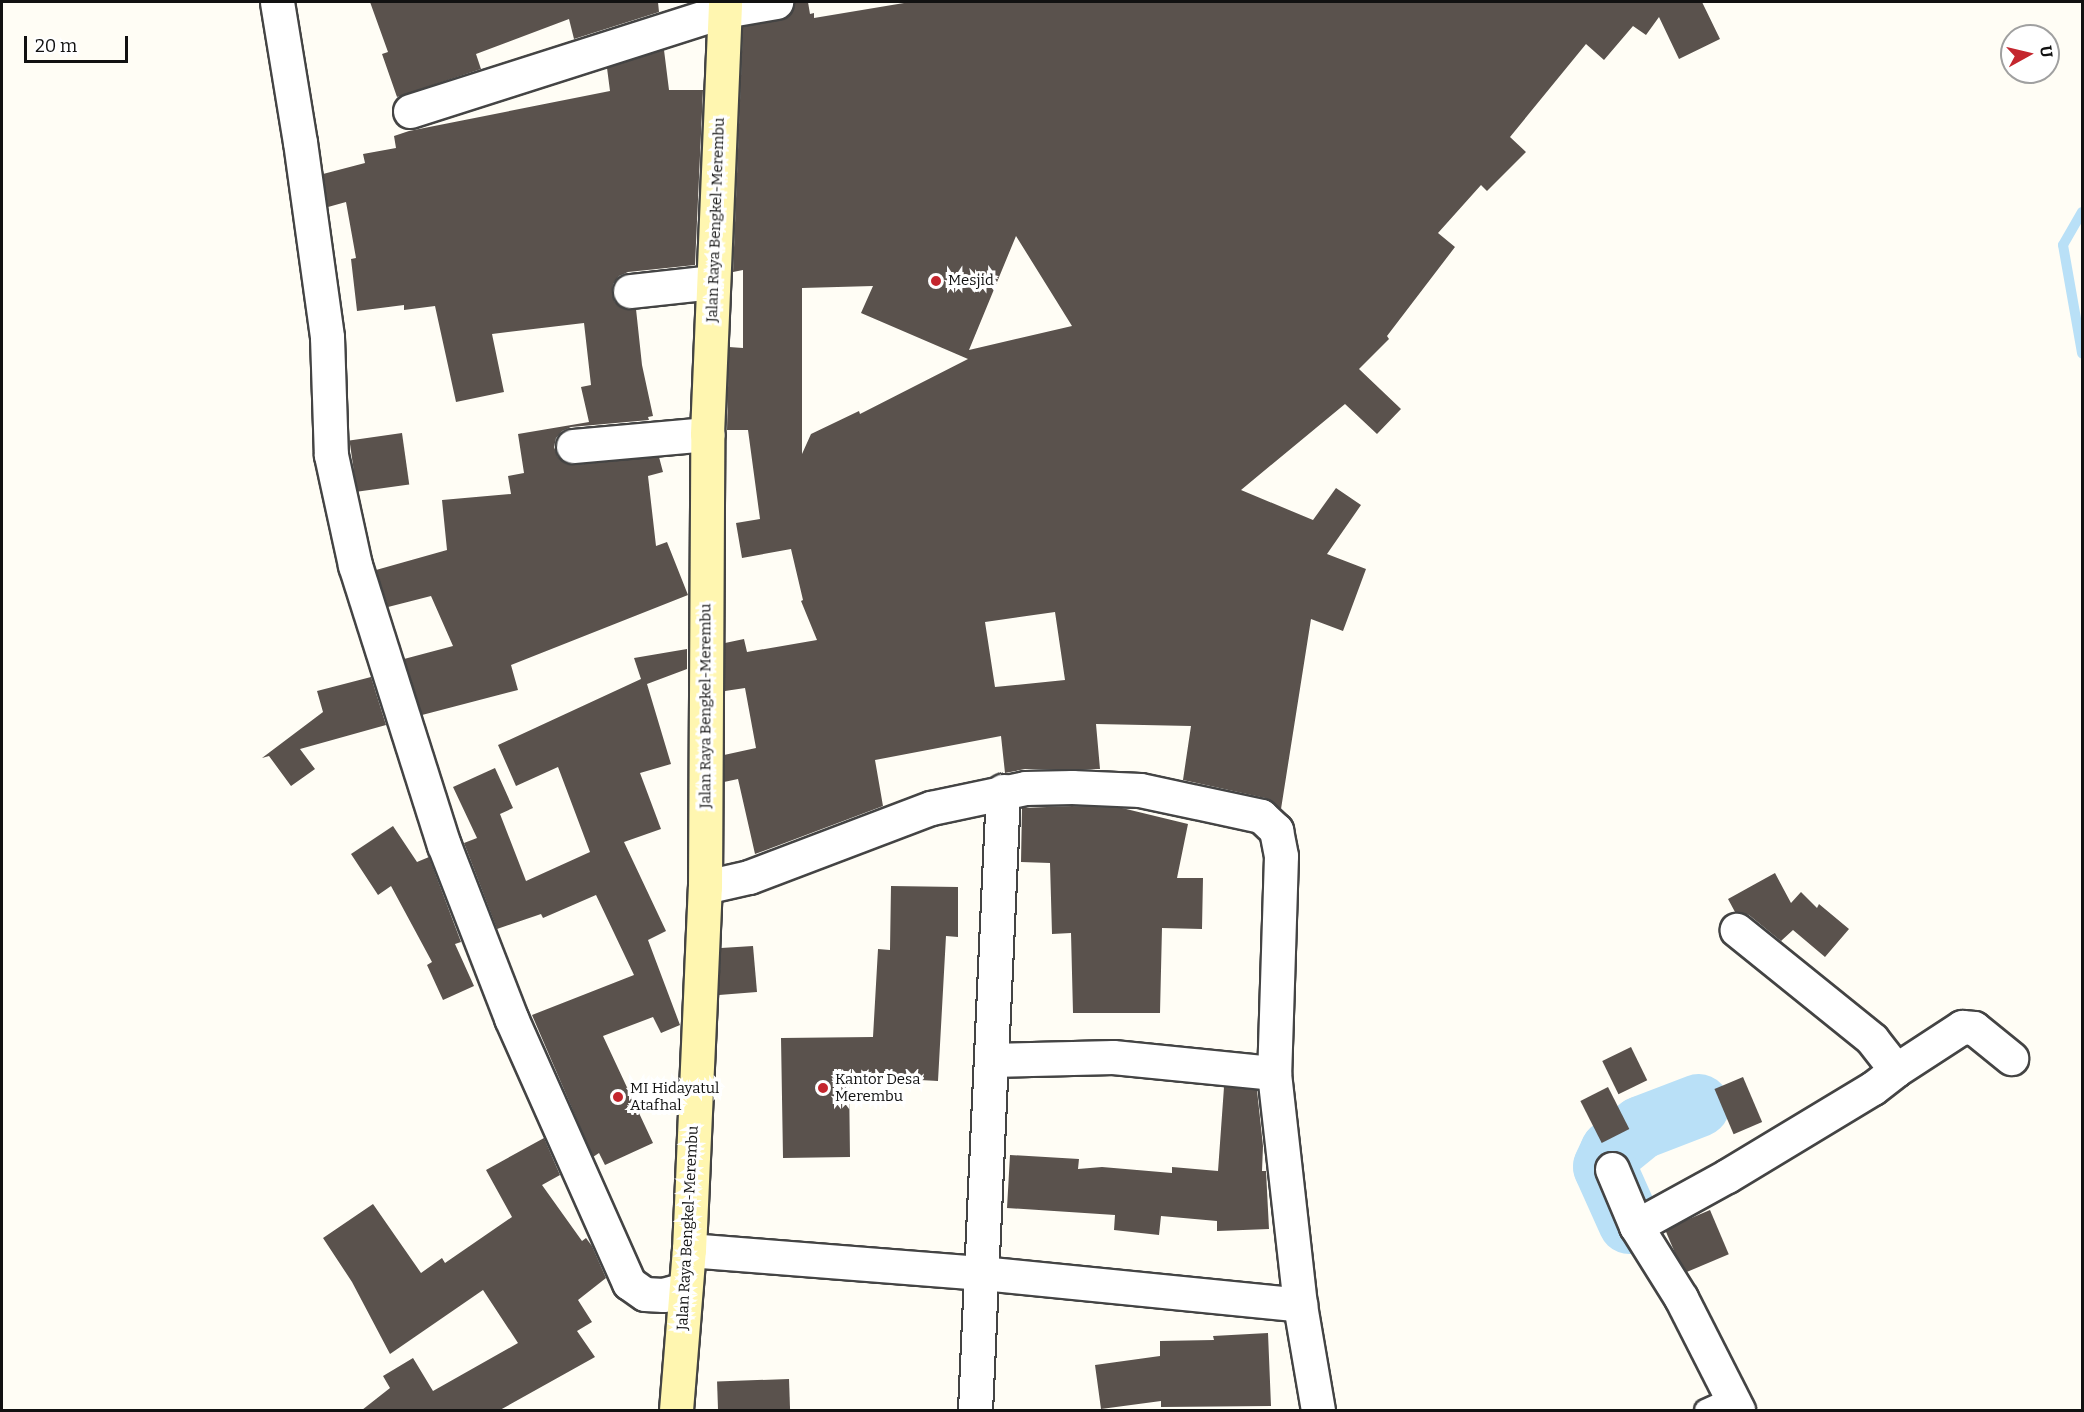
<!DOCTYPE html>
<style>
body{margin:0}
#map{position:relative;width:2084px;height:1412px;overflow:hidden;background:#fffdf5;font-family:Bitter,serif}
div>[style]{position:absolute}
.stream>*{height:10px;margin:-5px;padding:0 5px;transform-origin:5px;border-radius:5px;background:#b9e0f7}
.river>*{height:63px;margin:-31.5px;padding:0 31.5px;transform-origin:31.5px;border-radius:31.5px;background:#b9e0f7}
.building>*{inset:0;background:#5a524d;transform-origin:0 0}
.roads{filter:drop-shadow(2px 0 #444) drop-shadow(-2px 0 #444) drop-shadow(0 2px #444) drop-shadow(0 -2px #444)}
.lane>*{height:20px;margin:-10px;padding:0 10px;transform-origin:10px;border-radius:10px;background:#fff}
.street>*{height:33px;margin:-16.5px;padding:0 16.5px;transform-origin:16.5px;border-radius:16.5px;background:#fff}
.secondary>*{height:33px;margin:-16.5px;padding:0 16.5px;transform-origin:16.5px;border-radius:16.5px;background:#fff6b0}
.dots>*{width:16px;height:16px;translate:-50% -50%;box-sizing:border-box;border:3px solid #fff;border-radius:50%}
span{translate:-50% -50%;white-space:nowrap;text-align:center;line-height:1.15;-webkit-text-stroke:6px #fff;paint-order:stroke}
.street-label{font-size:15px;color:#111}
.poi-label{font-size:15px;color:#111}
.left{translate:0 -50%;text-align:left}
.frame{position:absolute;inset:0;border:3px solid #111;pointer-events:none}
.north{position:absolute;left:2000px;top:24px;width:60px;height:60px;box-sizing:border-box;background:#fff;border:2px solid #a0a0a0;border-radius:50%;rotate:82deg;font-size:16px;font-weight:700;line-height:24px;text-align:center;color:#111}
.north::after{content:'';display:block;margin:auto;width:21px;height:27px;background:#c4262e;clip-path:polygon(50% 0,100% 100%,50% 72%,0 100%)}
.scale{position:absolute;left:24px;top:36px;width:104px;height:27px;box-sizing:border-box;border:3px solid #111;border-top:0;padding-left:8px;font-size:18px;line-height:21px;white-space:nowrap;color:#111;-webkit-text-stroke:4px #fff;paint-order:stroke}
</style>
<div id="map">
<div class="stream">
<div style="left:2082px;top:212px;width:38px;rotate:120deg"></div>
<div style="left:2063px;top:245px;width:110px;rotate:80deg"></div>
</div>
<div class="river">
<div style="left:1629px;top:1222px;width:61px;rotate:-114.1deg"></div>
<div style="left:1604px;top:1166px;width:17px;rotate:-65deg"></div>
<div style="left:1611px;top:1151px;width:38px;rotate:-39deg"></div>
<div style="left:1641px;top:1127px;width:61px;rotate:-21.1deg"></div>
</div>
<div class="building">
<div style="clip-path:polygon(370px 2px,658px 2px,659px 12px,574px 39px,569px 19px,476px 54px,481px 69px,397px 97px,382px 54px,388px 52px)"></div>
<div style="clip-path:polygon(evenodd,794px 2px,808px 2px,810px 14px,814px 13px,814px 18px,910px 2px,1702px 2px,1720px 39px,1679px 59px,1659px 17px,1646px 35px,1633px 26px,1604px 60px,1586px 44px,1510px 137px,1526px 152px,1487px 191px,1481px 185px,1438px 233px,1455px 247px,1387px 336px,1389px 339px,1359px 369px,1401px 409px,1377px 434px,1345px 404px,1241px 490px,1313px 520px,1336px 488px,1361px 505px,1327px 554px,1366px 569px,1343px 631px,1311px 619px,1281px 809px,1265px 798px,1183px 780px,1191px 726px,1096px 724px,1100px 769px,1025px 769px,1005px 773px,1001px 736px,875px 760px,883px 806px,755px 854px,738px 779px,724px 782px,724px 755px,756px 748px,745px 688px,725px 691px,725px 643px,744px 639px,747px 652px,817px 640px,801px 601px,803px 600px,791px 549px,742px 558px,736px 523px,760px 519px,748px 430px,727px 430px,729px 347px,743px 348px,743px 270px,733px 272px,743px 27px,788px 17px,793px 9px,794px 2px,1016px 236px,1072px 326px,969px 350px,1016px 236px,794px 2px,873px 286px,861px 313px,968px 359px,860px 414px,859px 411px,811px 434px,802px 454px,802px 288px,873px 286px,794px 2px,1055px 612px,1065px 680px,995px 687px,985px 622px,1055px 612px)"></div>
<div style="clip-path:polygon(664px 50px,669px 90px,703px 90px,695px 265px,628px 272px,619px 276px,613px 284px,612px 294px,615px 302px,623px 308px,636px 309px,642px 365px,653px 416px,648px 417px,649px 420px,571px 427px,562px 431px,556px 438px,554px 447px,558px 457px,566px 463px,574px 465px,659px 457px,663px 472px,648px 476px,656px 546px,667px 542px,688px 595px,511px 665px,518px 690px,422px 715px,404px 659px,453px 646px,431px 596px,388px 607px,376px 570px,447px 550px,442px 500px,511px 494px,508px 476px,524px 473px,518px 434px,589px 422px,581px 387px,591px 385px,584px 323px,492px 334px,504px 392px,456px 402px,435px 306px,404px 310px,404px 305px,357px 311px,351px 259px,356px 258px,346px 202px,328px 207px,323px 174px,365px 163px,363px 154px,396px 148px,394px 136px,409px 131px,610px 91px,607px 68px)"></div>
<div style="left:402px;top:433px;width:52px;height:53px;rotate:82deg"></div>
<div style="clip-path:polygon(687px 649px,687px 669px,647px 684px,671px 764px,640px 773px,661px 829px,624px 842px,666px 931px,648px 940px,680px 1025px,661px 1033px,653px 1017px,603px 1036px,653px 1143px,605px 1165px,599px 1153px,593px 1157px,532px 1015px,634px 975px,596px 895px,543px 918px,541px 914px,497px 929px,464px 843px,477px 838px,453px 787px,495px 768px,513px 808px,500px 814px,526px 881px,590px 852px,558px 767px,516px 786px,498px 745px,641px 679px,634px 658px)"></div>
<div style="clip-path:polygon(371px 677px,386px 725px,300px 749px,315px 769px,291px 786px,269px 756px,262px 758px,323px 712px,317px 691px)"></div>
<div style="clip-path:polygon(1072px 806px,1122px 808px,1188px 824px,1177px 878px,1203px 878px,1202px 929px,1162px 928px,1160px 1013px,1073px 1013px,1071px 933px,1052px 934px,1050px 863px,1021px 862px,1022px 808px)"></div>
<div style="clip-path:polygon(393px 826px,417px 862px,429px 857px,461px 942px,455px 944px,474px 986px,443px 1000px,427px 965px,432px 962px,391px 886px,378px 895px,351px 854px)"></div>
<div style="clip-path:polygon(1775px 873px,1791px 903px,1801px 892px,1817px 908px,1819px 904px,1849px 929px,1825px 957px,1793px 930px,1781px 941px,1749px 915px,1735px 912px,1728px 899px)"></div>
<div style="clip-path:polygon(891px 886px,958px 887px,958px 937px,946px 936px,938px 1081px,849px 1076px,850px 1157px,783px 1158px,781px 1038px,873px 1037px,878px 949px,890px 950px)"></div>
<div style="clip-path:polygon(753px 946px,757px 992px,719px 995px,721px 948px)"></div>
<div style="left:1631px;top:1047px;width:37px;height:32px;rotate:64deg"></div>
<div style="left:1743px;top:1077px;width:49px;height:31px;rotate:67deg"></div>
<div style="clip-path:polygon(1224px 1087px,1257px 1090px,1263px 1146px,1262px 1171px,1266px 1171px,1269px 1229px,1217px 1231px,1217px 1221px,1161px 1216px,1159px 1235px,1114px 1230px,1115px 1215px,1007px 1208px,1010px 1155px,1079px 1159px,1078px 1169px,1102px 1167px,1172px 1173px,1172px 1167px,1218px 1171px)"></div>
<div style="left:1608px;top:1087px;width:47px;height:31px;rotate:63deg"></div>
<div style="clip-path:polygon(544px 1138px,560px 1175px,542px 1185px,582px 1241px,586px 1238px,592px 1246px,606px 1278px,578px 1300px,592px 1322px,577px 1331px,595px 1357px,500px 1410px,362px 1410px,390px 1388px,383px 1376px,413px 1358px,433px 1391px,518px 1343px,483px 1290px,390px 1354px,352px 1282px,323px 1238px,373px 1204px,421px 1273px,442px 1258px,445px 1263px,512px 1217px,486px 1170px)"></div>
<div style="left:1710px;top:1210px;width:48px;height:49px;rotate:67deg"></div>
<div style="clip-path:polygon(1268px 1333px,1271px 1406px,1161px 1407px,1161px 1401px,1101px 1409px,1095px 1365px,1160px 1356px,1160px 1341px,1214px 1340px,1213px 1336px)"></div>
<div style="left:789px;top:1379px;width:31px;height:72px;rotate:88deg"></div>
</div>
<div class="roads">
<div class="lane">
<div style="left:1705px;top:1410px;width:30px;rotate:-24deg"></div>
</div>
<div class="street">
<div style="left:277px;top:2px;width:142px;rotate:80.7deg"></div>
<div style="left:300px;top:142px;width:197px;rotate:82.1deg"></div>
<div style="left:327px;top:337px;width:118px;rotate:88.1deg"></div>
<div style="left:331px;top:455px;width:113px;rotate:77.7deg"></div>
<div style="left:355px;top:565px;width:294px;rotate:72.4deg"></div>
<div style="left:444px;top:845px;width:186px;rotate:68.8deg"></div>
<div style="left:511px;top:1018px;width:290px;rotate:66deg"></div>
<div style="left:629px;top:1283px;width:19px;rotate:35deg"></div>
<div style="left:645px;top:1294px;width:18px;rotate:3deg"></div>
<div style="left:663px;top:1295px;width:23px;rotate:-15deg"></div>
<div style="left:410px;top:111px;width:330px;rotate:-17.7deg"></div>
<div style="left:724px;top:11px;width:53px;rotate:-9.8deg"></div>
<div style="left:630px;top:291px;width:83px;rotate:-6.2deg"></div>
<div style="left:573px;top:446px;width:135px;rotate:-5.1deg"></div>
<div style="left:705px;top:887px;width:45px;rotate:-12.8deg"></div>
<div style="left:749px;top:877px;width:195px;rotate:-20.8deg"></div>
<div style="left:931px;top:808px;width:96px;rotate:-12deg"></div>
<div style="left:1025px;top:788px;width:47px;rotate:-1.2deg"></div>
<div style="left:1072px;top:787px;width:68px;rotate:2.5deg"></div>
<div style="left:1140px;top:790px;width:124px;rotate:12.1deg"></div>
<div style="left:1261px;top:816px;width:21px;rotate:43deg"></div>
<div style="left:1276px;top:830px;width:26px;rotate:79deg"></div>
<div style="left:1281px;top:856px;width:217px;rotate:91.8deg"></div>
<div style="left:1274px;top:1073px;width:233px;rotate:83.6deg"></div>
<div style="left:1300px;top:1305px;width:107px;rotate:80.3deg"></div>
<div style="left:991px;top:1060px;width:122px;rotate:-1.4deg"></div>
<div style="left:1113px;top:1057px;width:162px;rotate:5.7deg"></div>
<div style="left:1896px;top:1070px;width:79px;rotate:-33.1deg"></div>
<div style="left:1962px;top:1027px;width:12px;rotate:5deg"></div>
<div style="left:1974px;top:1028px;width:48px;rotate:39deg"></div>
<div style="left:1612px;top:1169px;width:62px;rotate:67.2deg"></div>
<div style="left:1636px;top:1226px;width:85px;rotate:58deg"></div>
<div style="left:1681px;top:1298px;width:126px;rotate:63deg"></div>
<div style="left:1636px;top:1226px;width:104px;rotate:-28.8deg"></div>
<div style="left:1727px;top:1176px;width:170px;rotate:-31.1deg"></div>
<div style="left:1873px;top:1088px;width:29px;rotate:-38deg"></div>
<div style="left:1896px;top:1070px;width:39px;rotate:-128deg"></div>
<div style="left:1872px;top:1039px;width:174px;rotate:-141.1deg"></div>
<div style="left:689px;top:1250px;width:294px;rotate:4.5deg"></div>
<div style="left:982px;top:1273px;width:320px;rotate:5.7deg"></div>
<div style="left:975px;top:1410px;width:620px;rotate:-87.41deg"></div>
</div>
<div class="secondary">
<div style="left:676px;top:1410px;width:161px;rotate:-85.4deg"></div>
<div style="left:689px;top:1250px;width:363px;rotate:-87.5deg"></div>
<div style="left:705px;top:887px;width:453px;rotate:-89.7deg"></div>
<div style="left:707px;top:434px;width:432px;rotate:-87.6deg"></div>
</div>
</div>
<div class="dots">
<div style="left:936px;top:281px;background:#c4262e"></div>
<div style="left:823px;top:1088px;background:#c4262e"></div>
<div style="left:618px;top:1097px;background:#c4262e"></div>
</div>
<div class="street-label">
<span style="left:716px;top:220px;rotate:-88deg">Jalan Raya Bengkel-Merembu</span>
<span style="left:706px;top:706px;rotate:-90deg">Jalan Raya Bengkel-Merembu</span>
<span style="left:688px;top:1228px;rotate:-87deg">Jalan Raya Bengkel-Merembu</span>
</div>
<div class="poi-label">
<span class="left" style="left:948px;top:281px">Mesjid</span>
<span class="left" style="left:835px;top:1088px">Kantor Desa<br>Merembu</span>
<span class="left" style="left:630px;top:1097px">MI Hidayatul<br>Atafhal</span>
</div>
<div class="frame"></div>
<div class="north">U</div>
<div class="scale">20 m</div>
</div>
